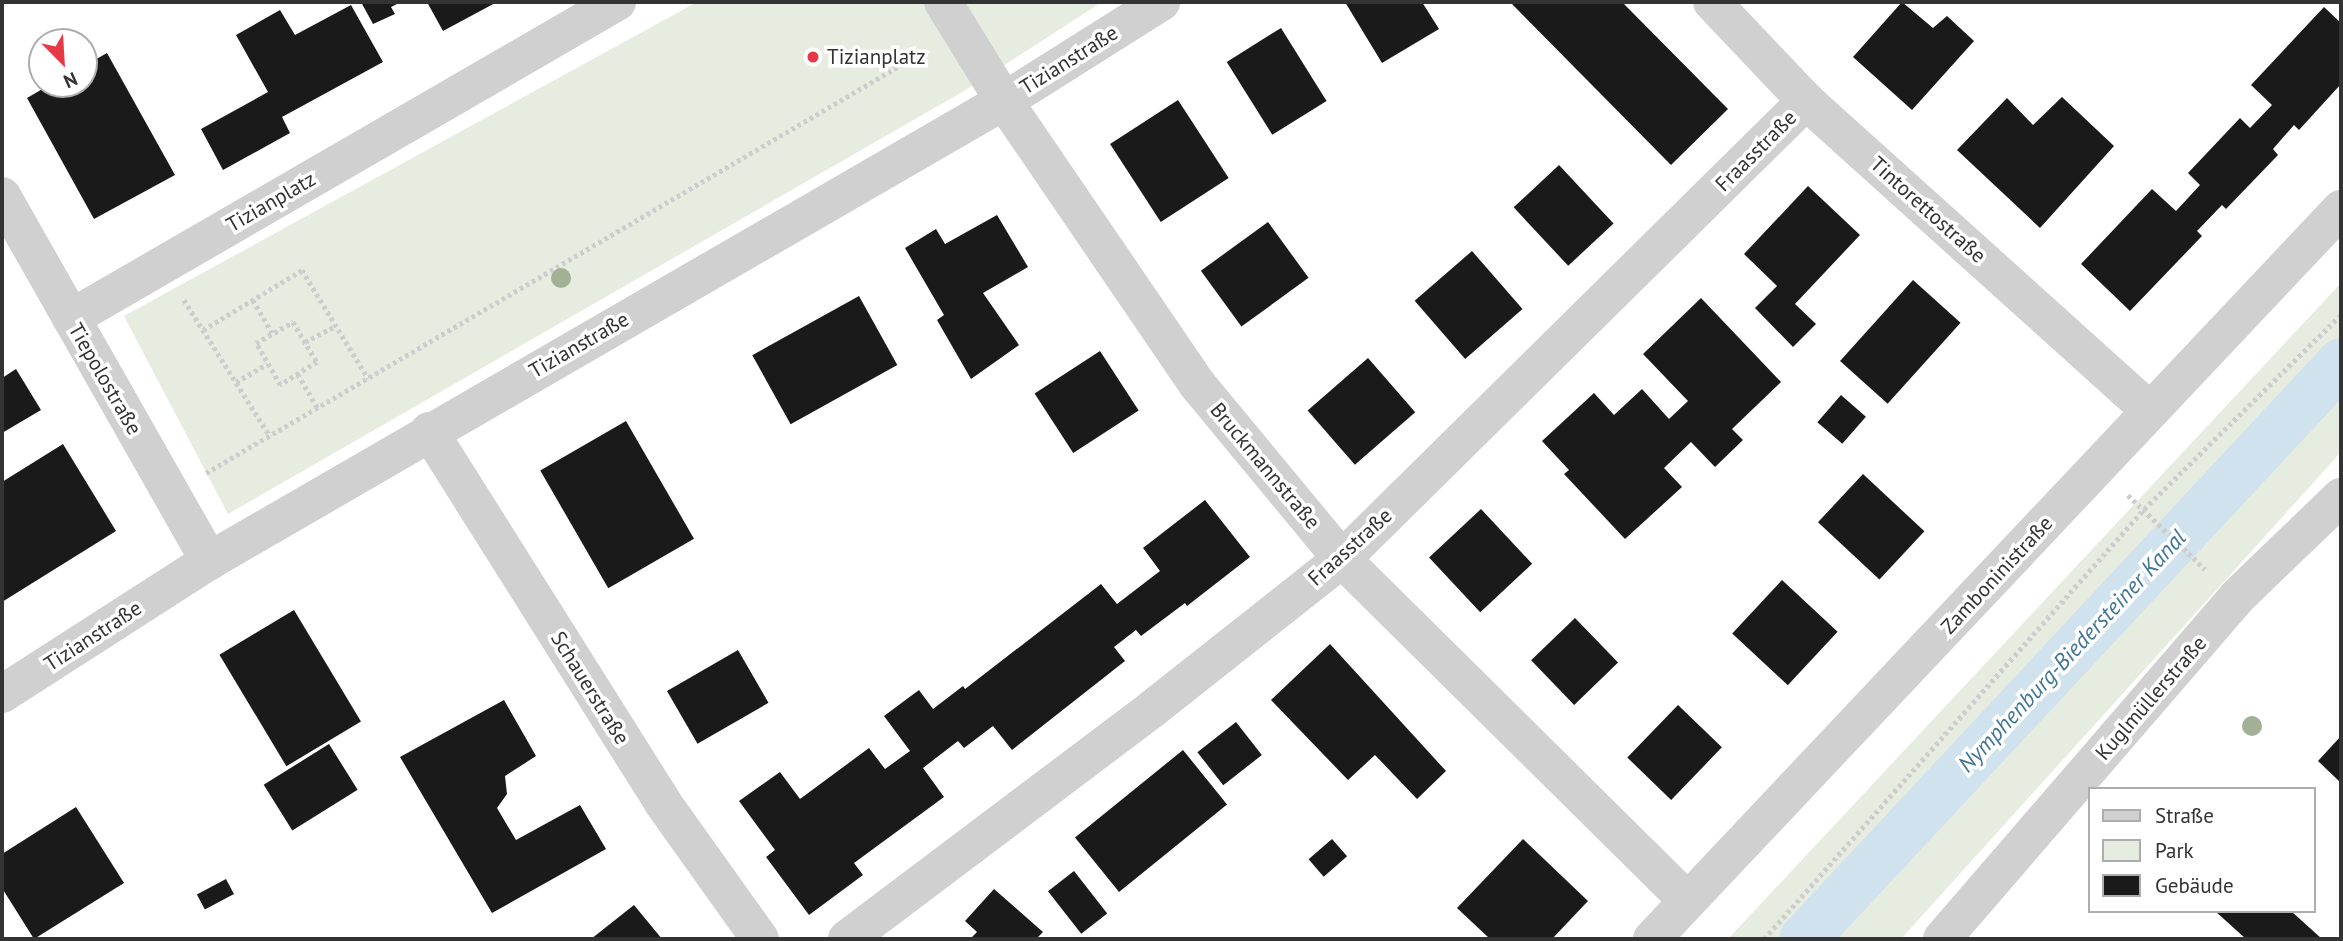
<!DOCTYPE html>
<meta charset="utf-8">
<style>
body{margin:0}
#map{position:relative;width:2343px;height:941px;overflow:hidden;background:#fff;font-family:"PT Sans",sans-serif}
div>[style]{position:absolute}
.green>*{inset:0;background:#e6ecdf}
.canal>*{height:49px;margin:-24.5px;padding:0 24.5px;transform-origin:24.5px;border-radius:24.5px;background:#cfe2ee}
.building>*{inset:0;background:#1a1a1a;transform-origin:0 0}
.path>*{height:4.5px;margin-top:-2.25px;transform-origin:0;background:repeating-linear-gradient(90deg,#cdcdcd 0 3.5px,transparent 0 7px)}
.minor>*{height:38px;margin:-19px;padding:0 19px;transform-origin:19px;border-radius:19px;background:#d0d0d0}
.trees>*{width:20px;height:20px;margin:-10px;border-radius:50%;background:#a2b095}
.dots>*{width:19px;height:19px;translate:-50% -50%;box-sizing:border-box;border:4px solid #fff;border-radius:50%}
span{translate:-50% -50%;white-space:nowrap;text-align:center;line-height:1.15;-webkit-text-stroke:7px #fff;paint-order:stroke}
.poi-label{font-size:21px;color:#333}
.left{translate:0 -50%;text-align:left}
.street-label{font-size:21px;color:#333}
.water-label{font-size:23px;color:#3f7597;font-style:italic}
.frame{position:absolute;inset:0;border:4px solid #333;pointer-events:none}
.legend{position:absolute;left:2088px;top:787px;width:228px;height:126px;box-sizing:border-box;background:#fff;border:2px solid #adadad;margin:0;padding:9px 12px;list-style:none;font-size:21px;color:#333}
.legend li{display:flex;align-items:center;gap:14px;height:35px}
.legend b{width:35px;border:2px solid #adadad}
.north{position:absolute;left:28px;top:28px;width:70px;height:70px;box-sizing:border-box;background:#fff;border:2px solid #adadad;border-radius:50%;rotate:156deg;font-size:19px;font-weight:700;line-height:28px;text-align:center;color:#333}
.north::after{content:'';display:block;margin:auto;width:24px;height:32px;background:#e63946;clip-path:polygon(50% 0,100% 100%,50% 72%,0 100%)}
</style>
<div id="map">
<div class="green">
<div style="clip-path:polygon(697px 2px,1102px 2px,964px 91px,228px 514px,124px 316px)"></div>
<div style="clip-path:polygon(2341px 283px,2341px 452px,1901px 939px,1728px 939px)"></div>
</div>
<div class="canal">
<div style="left:1803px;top:939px;width:789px;rotate:-47deg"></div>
</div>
<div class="building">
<div style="clip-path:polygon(361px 2px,401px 2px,391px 7px,395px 14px,373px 24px)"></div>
<div style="clip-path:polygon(427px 2px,497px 2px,443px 31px)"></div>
<div style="clip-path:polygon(1345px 2px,1422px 2px,1439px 29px,1382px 63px)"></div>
<div style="clip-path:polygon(1510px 2px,1622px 2px,1728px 109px,1671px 165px)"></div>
<div style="clip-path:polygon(1902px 2px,1933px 28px,1947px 16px,1974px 41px,1912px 110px,1853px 57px)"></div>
<div style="clip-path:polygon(351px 5px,383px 62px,282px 117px,290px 133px,223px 170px,201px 129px,268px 92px,236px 35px,280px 10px,295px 35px)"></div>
<div style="clip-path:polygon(2324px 7px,2341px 23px,2341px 84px,2299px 130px,2294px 125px,2273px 149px,2278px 155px,2226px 209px,2222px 205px,2197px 231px,2202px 236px,2130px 311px,2081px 264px,2152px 189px,2176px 211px,2200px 185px,2188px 173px,2240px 118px,2250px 128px,2272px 105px,2251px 85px)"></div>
<div style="left:1281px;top:28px;width:86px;height:64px;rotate:58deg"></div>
<div style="clip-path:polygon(107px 53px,175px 175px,94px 219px,27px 98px,51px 84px,84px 84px,84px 66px)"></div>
<div style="clip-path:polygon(2062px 97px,2114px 146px,2040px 228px,1957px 150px,2007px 98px,2033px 125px)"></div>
<div style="left:1178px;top:100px;width:93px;height:81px;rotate:57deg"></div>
<div style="left:1559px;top:165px;width:80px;height:62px;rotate:47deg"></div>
<div style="clip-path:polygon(1808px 186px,1860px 235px,1795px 304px,1816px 324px,1793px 347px,1755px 308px,1777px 286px,1744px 254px)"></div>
<div style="clip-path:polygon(997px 215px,1028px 267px,983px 293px,1019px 345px,971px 379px,937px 320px,944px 315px,905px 248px,936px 229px,945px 244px)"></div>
<div style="left:1268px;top:222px;width:69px;height:83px;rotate:54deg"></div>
<div style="left:1472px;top:251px;width:77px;height:76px;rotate:49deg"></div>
<div style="left:1913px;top:280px;width:64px;height:109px;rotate:42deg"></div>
<div style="left:859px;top:296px;width:79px;height:122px;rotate:61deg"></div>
<div style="clip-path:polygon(1701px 298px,1781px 382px,1732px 429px,1743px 440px,1715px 467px,1691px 442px,1664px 468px,1682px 487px,1625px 539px,1564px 474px,1569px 470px,1542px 441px,1594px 393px,1614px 415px,1642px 389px,1669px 419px,1688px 401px,1643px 354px)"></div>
<div style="left:1100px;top:351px;width:71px;height:78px;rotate:57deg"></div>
<div style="left:1368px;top:358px;width:72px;height:80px;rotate:49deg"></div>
<div style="clip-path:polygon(16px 369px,41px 410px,2px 433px,2px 378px)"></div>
<div style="left:1841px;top:395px;width:33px;height:36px;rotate:41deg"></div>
<div style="left:626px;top:421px;width:136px;height:99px;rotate:60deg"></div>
<div style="clip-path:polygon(63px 444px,116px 531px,2px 602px,2px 482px)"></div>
<div style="left:1863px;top:474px;width:84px;height:66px;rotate:43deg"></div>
<div style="clip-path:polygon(1205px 500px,1250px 557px,1187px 606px,1185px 603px,1141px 636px,1136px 630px,1114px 647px,1125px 661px,1012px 750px,993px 726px,964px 748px,958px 741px,923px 768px,944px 797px,854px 863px,863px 875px,809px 915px,766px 857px,775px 850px,739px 801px,780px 772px,800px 799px,869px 748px,885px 769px,910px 751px,884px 716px,919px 690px,933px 709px,963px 686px,965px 689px,1101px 584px,1117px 604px,1160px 571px,1143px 548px)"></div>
<div style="left:1481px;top:509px;width:75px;height:71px;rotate:47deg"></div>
<div style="left:1782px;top:580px;width:76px;height:73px;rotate:43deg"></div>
<div style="left:294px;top:610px;width:130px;height:87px;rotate:59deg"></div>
<div style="left:1575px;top:618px;width:62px;height:61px;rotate:46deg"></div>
<div style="clip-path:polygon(1330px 644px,1446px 771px,1417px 799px,1375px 755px,1348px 780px,1271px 700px)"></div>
<div style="left:738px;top:650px;width:61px;height:82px;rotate:60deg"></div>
<div style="clip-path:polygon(504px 700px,536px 756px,505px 776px,507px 794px,497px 808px,516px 840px,580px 805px,606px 849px,492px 913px,400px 757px)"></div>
<div style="left:1678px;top:705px;width:61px;height:73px;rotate:44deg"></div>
<div style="left:1236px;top:722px;width:42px;height:49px;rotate:52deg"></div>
<div style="clip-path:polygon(2341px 736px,2341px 783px,2318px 761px)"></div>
<div style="left:329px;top:744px;width:54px;height:77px;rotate:58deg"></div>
<div style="left:1183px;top:750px;width:70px;height:139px;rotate:51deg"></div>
<div style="clip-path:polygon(76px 807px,124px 883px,34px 939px,2px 888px,2px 854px)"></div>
<div style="left:1332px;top:839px;width:23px;height:31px;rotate:49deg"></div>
<div style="clip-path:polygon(1523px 839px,1588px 901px,1552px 939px,1490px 939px,1457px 908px)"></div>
<div style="left:1074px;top:871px;width:54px;height:33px;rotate:52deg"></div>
<div style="left:226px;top:879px;width:17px;height:33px;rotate:62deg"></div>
<div style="clip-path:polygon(994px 889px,1043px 932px,1036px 939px,970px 939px,977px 932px,965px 921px)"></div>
<div style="clip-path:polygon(634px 905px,662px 939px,591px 939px)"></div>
<div style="clip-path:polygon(2215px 911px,2291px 911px,2322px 939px,2246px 939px)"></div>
</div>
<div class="path">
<div style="left:184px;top:300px;width:161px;rotate:57.7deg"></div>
<div style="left:253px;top:300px;width:38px;rotate:60deg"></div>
<div style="left:293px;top:322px;width:47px;rotate:59deg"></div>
<div style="left:317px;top:362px;width:44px;rotate:148.1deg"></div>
<div style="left:280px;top:385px;width:48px;rotate:-119.7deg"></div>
<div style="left:256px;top:343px;width:43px;rotate:-29.6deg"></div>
<div style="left:203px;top:330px;width:116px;rotate:-31.2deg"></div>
<div style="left:302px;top:270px;width:127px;rotate:58.6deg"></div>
<div style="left:305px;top:342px;width:34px;rotate:-28deg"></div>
<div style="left:298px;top:374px;width:39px;rotate:60deg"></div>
<div style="left:236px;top:382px;width:36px;rotate:-30deg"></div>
<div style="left:206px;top:473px;width:831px;rotate:-30.42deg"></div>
<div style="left:2128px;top:495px;width:107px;rotate:43.9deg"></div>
<div style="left:1764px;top:939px;width:574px;rotate:-48.53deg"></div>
<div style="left:2144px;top:509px;width:276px;rotate:-44.6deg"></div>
</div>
<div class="minor">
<div style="left:943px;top:2px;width:116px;rotate:58.4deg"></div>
<div style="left:1004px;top:101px;width:343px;rotate:55.7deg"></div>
<div style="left:1197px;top:384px;width:227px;rotate:50.4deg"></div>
<div style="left:1342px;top:559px;width:486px;rotate:44.7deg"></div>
<div style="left:1712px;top:2px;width:137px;rotate:46.5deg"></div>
<div style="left:1806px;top:101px;width:463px;rotate:42deg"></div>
<div style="left:2px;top:196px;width:420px;rotate:60.4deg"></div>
<div style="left:71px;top:318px;width:631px;rotate:-30.06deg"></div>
<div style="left:429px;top:431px;width:439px;rotate:57.8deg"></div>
<div style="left:663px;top:803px;width:167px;rotate:54.5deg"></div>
<div style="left:2px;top:694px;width:246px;rotate:-32.7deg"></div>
<div style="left:209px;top:561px;width:918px;rotate:-30.05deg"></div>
<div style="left:1004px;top:101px;width:186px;rotate:-32.2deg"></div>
<div style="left:847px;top:939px;width:382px;rotate:-37deg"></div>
<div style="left:1152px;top:709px;width:242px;rotate:-38.3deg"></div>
<div style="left:1342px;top:559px;width:652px;rotate:-44.63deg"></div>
<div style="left:1652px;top:939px;width:1004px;rotate:-46.66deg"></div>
<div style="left:1942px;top:939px;width:450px;rotate:-49.2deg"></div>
<div style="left:2236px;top:598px;width:146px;rotate:-43.9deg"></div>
</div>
<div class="trees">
<div style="left:561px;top:278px"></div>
<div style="left:2252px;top:726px"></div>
</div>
<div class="dots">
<div style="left:813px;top:57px;background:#e63946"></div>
</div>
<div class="poi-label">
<span class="left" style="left:827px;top:57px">Tizianplatz</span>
</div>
<div class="street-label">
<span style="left:1069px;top:60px;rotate:-32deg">Tizianstraße</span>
<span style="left:1756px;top:151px;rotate:-45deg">Fraasstraße</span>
<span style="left:271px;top:202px;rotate:-30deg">Tizianplatz</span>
<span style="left:1928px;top:210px;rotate:42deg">Tintorettostraße</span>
<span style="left:579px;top:345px;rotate:-30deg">Tizianstraße</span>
<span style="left:105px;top:379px;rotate:60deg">Tiepolostraße</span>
<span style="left:1265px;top:466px;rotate:50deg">Bruckmannstraße</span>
<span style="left:1350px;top:547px;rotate:-42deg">Fraasstraße</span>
<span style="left:1997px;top:575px;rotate:-47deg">Zamboninistraße</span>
<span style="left:93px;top:636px;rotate:-33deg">Tizianstraße</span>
<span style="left:590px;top:688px;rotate:58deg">Schauerstraße</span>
<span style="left:2151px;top:698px;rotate:-49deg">Kuglmüllerstraße</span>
</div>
<div class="water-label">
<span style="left:2072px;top:651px;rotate:-47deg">Nymphenburg-Biedersteiner Kanal</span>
</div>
<div class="frame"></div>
<ul class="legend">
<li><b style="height:9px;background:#d0d0d0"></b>Straße</li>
<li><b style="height:19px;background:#e6ecdf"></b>Park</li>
<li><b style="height:19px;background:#1a1a1a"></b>Gebäude</li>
</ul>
<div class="north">N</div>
</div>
